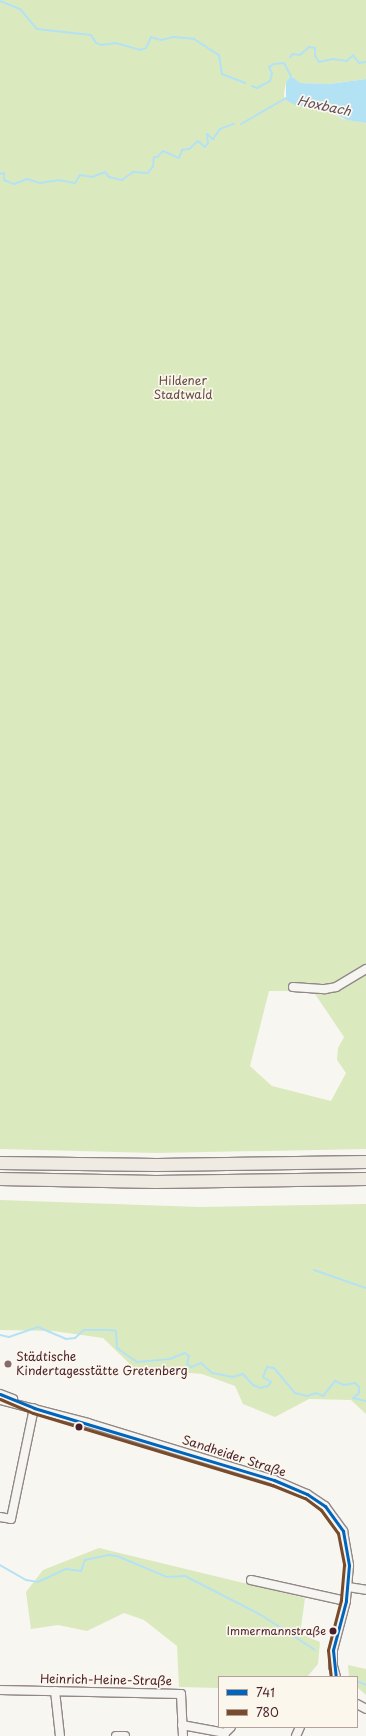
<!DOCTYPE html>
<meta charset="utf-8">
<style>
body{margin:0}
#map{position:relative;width:366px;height:1736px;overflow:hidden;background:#f8f6f0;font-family:"Playpen Sans",sans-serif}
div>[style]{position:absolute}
.green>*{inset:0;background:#dbe9bf}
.water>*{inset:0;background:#b3e2f5}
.stream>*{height:2px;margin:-1px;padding:0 1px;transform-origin:1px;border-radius:1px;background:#b3e2f5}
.roads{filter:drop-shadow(1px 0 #918787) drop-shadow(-1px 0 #918787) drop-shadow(0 1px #918787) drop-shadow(0 -1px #918787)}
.minor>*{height:8px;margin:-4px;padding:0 4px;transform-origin:4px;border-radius:4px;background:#f6f5f1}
.highway>*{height:12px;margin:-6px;padding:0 6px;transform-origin:6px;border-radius:6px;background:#f0ebe2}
.bus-1>*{height:3px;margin:-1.5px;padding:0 1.5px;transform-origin:1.5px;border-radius:1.5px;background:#0065bd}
.bus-2>*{height:3px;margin:-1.5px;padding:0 1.5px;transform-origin:1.5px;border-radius:1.5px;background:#7a4b2a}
.dots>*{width:11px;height:11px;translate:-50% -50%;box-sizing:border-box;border:2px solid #fbf7ec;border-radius:50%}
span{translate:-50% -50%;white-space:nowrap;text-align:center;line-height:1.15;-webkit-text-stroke:3.5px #fbf7ec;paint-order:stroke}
.bus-label{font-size:11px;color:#4a1f2b}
.right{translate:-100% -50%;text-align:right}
.park-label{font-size:12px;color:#684f46}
.poi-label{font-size:12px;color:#4a1f2b}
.left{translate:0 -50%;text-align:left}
.street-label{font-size:12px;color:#4a1f2b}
.water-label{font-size:13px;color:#5d4e5e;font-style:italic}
.legend{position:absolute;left:218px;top:1676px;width:140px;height:52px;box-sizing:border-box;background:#fbf7ec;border:1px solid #b4a19f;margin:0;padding:5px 7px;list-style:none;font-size:12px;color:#4a1f2b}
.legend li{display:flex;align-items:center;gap:8px;height:20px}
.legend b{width:20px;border:1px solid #b4a19f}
</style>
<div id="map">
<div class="green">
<div style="clip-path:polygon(evenodd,0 0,366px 0,366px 79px,329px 84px,300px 83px,296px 83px,292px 76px,286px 82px,284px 93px,284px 97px,297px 106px,324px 109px,343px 119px,366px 123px,366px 1149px,156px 1153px,0 1149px,0 0,269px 991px,313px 991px,344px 1037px,338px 1048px,337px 1060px,346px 1073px,331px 1101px,272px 1086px,250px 1066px,269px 991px)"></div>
<div style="clip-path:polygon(0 1200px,200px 1207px,366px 1204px,366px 1414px,351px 1400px,309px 1399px,275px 1417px,243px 1404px,235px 1386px,202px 1374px,134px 1368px,103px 1338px,53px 1331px,0 1330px)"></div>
<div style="clip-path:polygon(99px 1548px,305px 1598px,300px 1634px,320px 1642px,318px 1664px,307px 1677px,219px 1677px,219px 1688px,179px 1687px,177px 1646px,144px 1620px,124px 1613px,87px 1631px,58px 1625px,31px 1629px,26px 1592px,43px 1570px)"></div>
<div style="clip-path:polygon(348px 1665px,366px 1669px,366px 1695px,357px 1687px,357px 1677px,349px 1677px)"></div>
</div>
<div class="water">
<div style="clip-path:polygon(291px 76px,300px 83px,329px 84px,366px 79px,366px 123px,347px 120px,324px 109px,297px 106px,286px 100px,286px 82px)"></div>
</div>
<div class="stream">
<div style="left:0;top:1px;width:22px;rotate:22deg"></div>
<div style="left:20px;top:9px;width:26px;rotate:50deg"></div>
<div style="left:37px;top:29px;width:54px;rotate:6.3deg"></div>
<div style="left:91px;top:35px;width:9px;rotate:58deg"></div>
<div style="left:96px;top:43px;width:6px;rotate:18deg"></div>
<div style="left:102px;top:45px;width:14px;rotate:-8deg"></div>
<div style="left:116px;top:43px;width:25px;rotate:16deg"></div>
<div style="left:140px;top:50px;width:6px;rotate:-18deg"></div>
<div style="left:146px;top:48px;width:12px;rotate:-66deg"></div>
<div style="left:151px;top:37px;width:10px;rotate:17deg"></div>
<div style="left:161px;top:40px;width:12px;rotate:-14deg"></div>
<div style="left:173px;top:37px;width:21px;rotate:5deg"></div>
<div style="left:194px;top:39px;width:30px;rotate:33deg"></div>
<div style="left:219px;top:55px;width:19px;rotate:81deg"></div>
<div style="left:222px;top:74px;width:25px;rotate:21deg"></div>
<div style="left:290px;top:57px;width:4px;rotate:-45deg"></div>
<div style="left:293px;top:54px;width:7px;rotate:8deg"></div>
<div style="left:300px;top:55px;width:12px;rotate:-42deg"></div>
<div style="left:309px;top:47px;width:6px;rotate:9deg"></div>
<div style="left:315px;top:48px;width:8px;rotate:90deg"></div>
<div style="left:315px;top:56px;width:7px;rotate:56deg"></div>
<div style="left:319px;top:62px;width:14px;rotate:-12deg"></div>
<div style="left:333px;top:59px;width:14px;rotate:8deg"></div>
<div style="left:347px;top:61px;width:8px;rotate:-45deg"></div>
<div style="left:353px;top:55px;width:10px;rotate:53deg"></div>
<div style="left:359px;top:63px;width:7px;rotate:-8deg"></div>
<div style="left:252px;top:86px;width:5px;rotate:22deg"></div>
<div style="left:257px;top:88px;width:15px;rotate:-28deg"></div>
<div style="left:270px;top:81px;width:7px;rotate:-74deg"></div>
<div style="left:272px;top:74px;width:8px;rotate:-113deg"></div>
<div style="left:269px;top:67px;width:6px;rotate:-31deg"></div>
<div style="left:274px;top:64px;width:10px;rotate:-6deg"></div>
<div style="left:284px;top:63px;width:15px;rotate:62deg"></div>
<div style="left:241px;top:124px;width:52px;rotate:-30deg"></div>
<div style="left:0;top:174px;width:4px;rotate:-14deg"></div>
<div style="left:4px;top:173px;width:7px;rotate:90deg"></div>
<div style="left:4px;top:180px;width:11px;rotate:22deg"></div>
<div style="left:14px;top:184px;width:14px;rotate:-21deg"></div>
<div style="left:27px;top:179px;width:14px;rotate:17deg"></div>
<div style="left:40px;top:183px;width:18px;rotate:-9deg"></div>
<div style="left:58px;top:180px;width:17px;rotate:10deg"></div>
<div style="left:75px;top:183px;width:9px;rotate:-58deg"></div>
<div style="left:80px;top:175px;width:12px;rotate:9deg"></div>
<div style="left:92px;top:177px;width:14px;rotate:-21deg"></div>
<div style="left:105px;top:172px;width:6px;rotate:51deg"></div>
<div style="left:109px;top:177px;width:13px;rotate:13deg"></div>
<div style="left:122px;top:180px;width:14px;rotate:-36deg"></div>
<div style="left:133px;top:172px;width:15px;rotate:4deg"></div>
<div style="left:148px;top:173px;width:9px;rotate:-54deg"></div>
<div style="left:153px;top:166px;width:9px;rotate:-84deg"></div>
<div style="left:154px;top:157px;width:3px"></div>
<div style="left:157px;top:157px;width:8px;rotate:-45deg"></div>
<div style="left:163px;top:151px;width:17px;rotate:24deg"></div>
<div style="left:179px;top:158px;width:9px;rotate:-69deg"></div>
<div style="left:182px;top:150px;width:7px;rotate:-8deg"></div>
<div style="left:189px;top:149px;width:12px;rotate:-42deg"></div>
<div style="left:198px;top:141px;width:9px;rotate:41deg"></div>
<div style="left:205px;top:147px;width:5px;rotate:-53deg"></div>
<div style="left:208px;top:143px;width:9px;rotate:-96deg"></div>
<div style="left:207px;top:134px;width:8px;rotate:40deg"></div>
<div style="left:213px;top:139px;width:12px;rotate:-55deg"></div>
<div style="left:220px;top:129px;width:15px;rotate:-20deg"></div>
<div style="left:314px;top:1270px;width:55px;rotate:19.1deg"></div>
<div style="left:0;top:1335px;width:9px;rotate:13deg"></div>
<div style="left:9px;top:1337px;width:31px;rotate:-19deg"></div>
<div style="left:38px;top:1327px;width:30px;rotate:23deg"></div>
<div style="left:66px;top:1339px;width:9px;rotate:-6deg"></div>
<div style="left:75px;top:1338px;width:12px;rotate:-42deg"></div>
<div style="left:84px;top:1330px;width:25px"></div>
<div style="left:109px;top:1330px;width:7px;rotate:8deg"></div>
<div style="left:116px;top:1331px;width:17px;rotate:87deg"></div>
<div style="left:117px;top:1348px;width:24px;rotate:35deg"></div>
<div style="left:137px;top:1362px;width:33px;rotate:-5deg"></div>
<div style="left:170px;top:1359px;width:16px;rotate:-22deg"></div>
<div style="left:185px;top:1353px;width:5px;rotate:37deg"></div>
<div style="left:189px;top:1356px;width:8px;rotate:104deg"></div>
<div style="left:187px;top:1364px;width:5px;rotate:37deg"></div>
<div style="left:191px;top:1367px;width:11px;rotate:-22deg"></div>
<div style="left:201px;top:1363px;width:15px;rotate:42deg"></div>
<div style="left:212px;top:1373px;width:21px;rotate:11deg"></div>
<div style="left:233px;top:1377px;width:10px;rotate:-17deg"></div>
<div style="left:243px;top:1374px;width:15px;rotate:48deg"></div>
<div style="left:253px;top:1385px;width:8px;rotate:23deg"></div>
<div style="left:260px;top:1388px;width:8px;rotate:-14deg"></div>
<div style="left:268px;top:1386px;width:5px;rotate:-53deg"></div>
<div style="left:271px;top:1382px;width:9px;rotate:-148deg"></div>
<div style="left:263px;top:1377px;width:11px;rotate:-68deg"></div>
<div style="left:267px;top:1367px;width:7px;rotate:8deg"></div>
<div style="left:274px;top:1368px;width:33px;rotate:50deg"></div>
<div style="left:295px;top:1393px;width:12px;rotate:14deg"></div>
<div style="left:307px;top:1396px;width:9px;rotate:-18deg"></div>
<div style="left:316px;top:1393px;width:8px;rotate:23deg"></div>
<div style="left:323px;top:1396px;width:19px;rotate:-51deg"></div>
<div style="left:335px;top:1381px;width:10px;rotate:24deg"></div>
<div style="left:344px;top:1385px;width:11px;rotate:-10deg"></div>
<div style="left:355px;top:1383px;width:6px;rotate:45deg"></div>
<div style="left:359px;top:1387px;width:6px;rotate:90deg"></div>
<div style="left:359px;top:1393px;width:8px;rotate:140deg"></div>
<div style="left:353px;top:1398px;width:13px;rotate:13deg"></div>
<div style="left:0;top:1565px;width:30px;rotate:30deg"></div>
<div style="left:26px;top:1580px;width:12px;rotate:9deg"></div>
<div style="left:38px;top:1582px;width:31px;rotate:-25deg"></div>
<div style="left:66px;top:1569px;width:15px;rotate:8deg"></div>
<div style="left:81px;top:1571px;width:12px;rotate:-70deg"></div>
<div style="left:85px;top:1560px;width:24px;rotate:-12deg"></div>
<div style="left:108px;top:1555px;width:9px;rotate:6deg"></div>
<div style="left:117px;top:1556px;width:54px;rotate:22.8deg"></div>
<div style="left:167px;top:1577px;width:18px;rotate:-3deg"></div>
<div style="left:185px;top:1576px;width:85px;rotate:27.2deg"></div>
<div style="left:261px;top:1615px;width:64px;rotate:32.9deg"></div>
<div style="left:357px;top:1681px;width:10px;rotate:24deg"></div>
</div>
<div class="roads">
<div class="minor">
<div style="left:293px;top:987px;width:32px;rotate:4deg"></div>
<div style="left:325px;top:989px;width:11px;rotate:-10deg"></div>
<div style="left:336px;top:987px;width:35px;rotate:-31deg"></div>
<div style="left:0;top:1394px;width:14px;rotate:21deg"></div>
<div style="left:0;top:1400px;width:91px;rotate:14.6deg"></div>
<div style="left:88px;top:1423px;width:195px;rotate:17deg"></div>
<div style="left:274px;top:1480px;width:36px;rotate:23deg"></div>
<div style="left:307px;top:1494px;width:22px;rotate:34deg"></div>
<div style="left:325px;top:1506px;width:31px;rotate:54deg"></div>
<div style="left:343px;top:1531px;width:35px;rotate:80deg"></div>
<div style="left:349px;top:1565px;width:36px;rotate:95deg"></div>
<div style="left:346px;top:1601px;width:51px;rotate:104.9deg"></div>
<div style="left:333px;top:1650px;width:16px;rotate:90deg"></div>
<div style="left:333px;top:1666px;width:11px;rotate:75deg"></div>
<div style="left:0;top:1517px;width:11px;rotate:10deg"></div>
<div style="left:11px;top:1519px;width:113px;rotate:-78.3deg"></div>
<div style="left:251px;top:1580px;width:97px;rotate:12.5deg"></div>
<div style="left:348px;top:1587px;width:18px;rotate:9deg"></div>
<div style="left:0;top:1690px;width:181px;rotate:1.3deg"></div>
<div style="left:181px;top:1694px;width:42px;rotate:87.3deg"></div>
<div style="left:55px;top:1691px;width:45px;rotate:83.7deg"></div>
<div style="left:357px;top:1704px;width:10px;rotate:29deg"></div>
<div style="left:182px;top:1725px;width:44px;rotate:10.5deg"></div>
<div style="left:225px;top:1733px;width:8px;rotate:-45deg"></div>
<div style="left:116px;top:1736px;width:9px"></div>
<div style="left:296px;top:1736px;width:10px;rotate:-66deg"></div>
</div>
<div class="highway">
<div style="left:0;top:1163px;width:157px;rotate:0.7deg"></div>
<div style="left:157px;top:1165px;width:209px;rotate:-0.8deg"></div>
<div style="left:0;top:1179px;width:156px;rotate:1.1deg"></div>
<div style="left:156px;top:1182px;width:210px;rotate:-0.8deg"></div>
</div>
</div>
<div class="bus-1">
<div style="left:0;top:1394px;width:37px;rotate:22deg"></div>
<div style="left:34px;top:1408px;width:251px;rotate:16.7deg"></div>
<div style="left:274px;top:1480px;width:36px;rotate:23deg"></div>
<div style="left:307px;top:1494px;width:22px;rotate:34deg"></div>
<div style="left:325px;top:1506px;width:31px;rotate:54deg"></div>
<div style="left:343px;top:1531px;width:35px;rotate:80deg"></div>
<div style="left:349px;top:1565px;width:36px;rotate:95deg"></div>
<div style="left:346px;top:1601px;width:51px;rotate:104.9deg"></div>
<div style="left:333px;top:1650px;width:27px;rotate:84deg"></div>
</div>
<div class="bus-2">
<div style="left:0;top:1399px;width:36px;rotate:23deg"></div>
<div style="left:33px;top:1413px;width:250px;rotate:16.8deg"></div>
<div style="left:272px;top:1485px;width:35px;rotate:22deg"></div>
<div style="left:305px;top:1498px;width:20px;rotate:37deg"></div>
<div style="left:321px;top:1510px;width:29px;rotate:54deg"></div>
<div style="left:338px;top:1533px;width:33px;rotate:79deg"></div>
<div style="left:344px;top:1565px;width:35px;rotate:95deg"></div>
<div style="left:341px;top:1600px;width:52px;rotate:104.6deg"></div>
<div style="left:328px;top:1650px;width:27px;rotate:84deg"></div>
</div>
<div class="dots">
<div style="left:8px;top:1364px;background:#876a70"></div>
<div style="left:79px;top:1427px;background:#4a1f2b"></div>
<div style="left:333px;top:1631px;background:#4a1f2b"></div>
</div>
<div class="bus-label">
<span class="right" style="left:326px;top:1631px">Immermannstraße</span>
</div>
<div class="park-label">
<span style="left:183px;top:388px">Hildener<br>Stadtwald</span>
</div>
<div class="poi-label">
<span class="left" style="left:16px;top:1364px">Städtische<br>Kindertagesstätte Gretenberg</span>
</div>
<div class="street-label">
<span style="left:234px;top:1456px;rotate:18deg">Sandheider Straße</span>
<span style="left:106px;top:1680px;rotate:1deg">Heinrich-Heine-Straße</span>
</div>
<div class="water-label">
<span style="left:324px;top:106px;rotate:12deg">Hoxbach</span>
</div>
<ul class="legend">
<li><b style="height:5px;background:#0065bd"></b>741</li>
<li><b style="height:5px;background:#7a4b2a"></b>780</li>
</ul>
</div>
